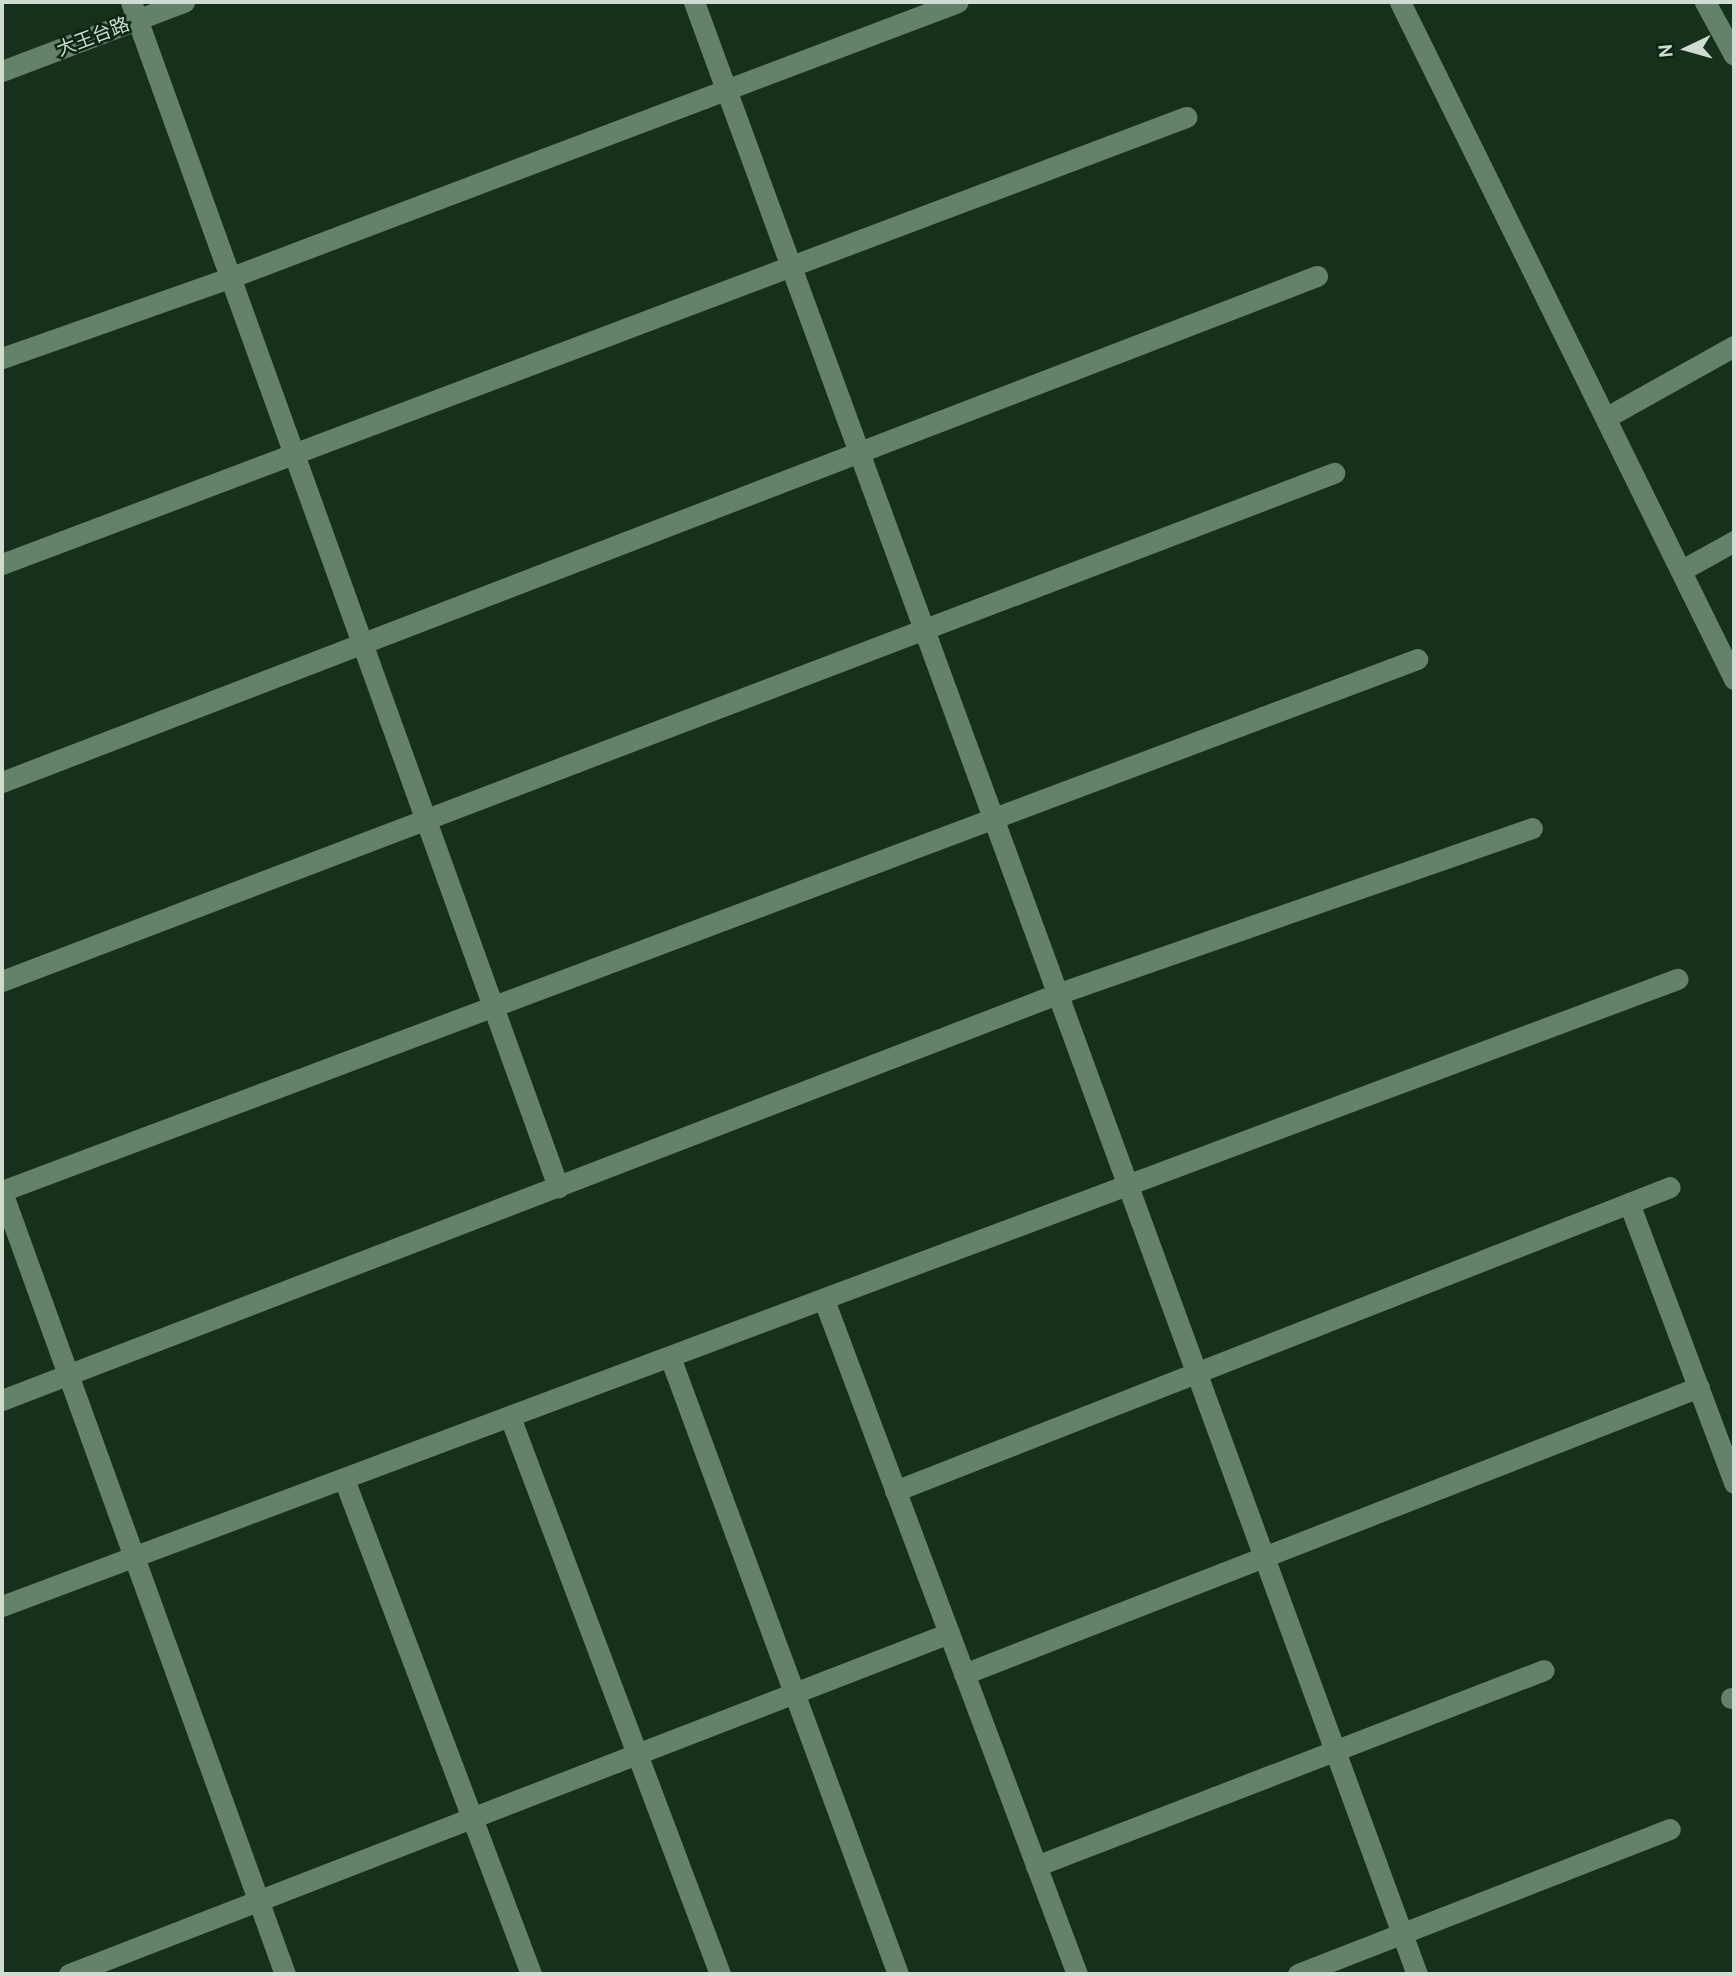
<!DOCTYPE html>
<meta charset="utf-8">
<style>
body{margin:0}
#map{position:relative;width:1736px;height:1976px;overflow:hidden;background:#16301c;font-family:Cabin,"Noto Sans SC",sans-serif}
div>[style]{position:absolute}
.minor>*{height:21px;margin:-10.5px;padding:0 10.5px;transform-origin:10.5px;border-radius:10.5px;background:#64816a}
span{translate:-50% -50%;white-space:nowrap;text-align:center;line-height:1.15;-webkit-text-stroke:5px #0c2613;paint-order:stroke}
.street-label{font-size:19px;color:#ceddd0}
.frame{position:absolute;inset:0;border:4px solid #ceddd0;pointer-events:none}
.north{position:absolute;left:1652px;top:14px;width:70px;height:70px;-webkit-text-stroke:5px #0c2613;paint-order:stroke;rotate:265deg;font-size:19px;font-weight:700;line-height:28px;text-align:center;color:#ceddd0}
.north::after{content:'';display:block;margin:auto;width:24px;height:32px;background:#ceddd0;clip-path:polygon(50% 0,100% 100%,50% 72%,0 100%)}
</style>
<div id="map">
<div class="minor">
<div style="left:131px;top:2px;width:1260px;rotate:70.18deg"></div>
<div style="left:694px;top:2px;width:2100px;rotate:69.87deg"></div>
<div style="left:1400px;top:2px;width:755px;rotate:63.74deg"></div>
<div style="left:1705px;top:2px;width:60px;rotate:61.3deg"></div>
<div style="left:2px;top:71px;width:195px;rotate:-20.8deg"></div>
<div style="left:2px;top:358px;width:241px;rotate:-19.4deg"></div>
<div style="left:229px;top:278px;width:779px;rotate:-20.74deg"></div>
<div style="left:1607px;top:417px;width:145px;rotate:-29.2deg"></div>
<div style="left:2px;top:564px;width:1266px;rotate:-20.68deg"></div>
<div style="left:1682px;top:570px;width:60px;rotate:-29.1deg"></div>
<div style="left:2px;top:782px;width:1409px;rotate:-21.05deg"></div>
<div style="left:2px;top:981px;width:1426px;rotate:-20.88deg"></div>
<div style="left:2px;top:1191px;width:1512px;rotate:-20.6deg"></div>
<div style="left:2px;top:1192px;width:832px;rotate:70.11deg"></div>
<div style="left:1629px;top:1203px;width:299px;rotate:69.4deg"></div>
<div style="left:824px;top:1300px;width:720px;rotate:69.43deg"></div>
<div style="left:670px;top:1357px;width:658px;rotate:69.72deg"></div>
<div style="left:2px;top:1400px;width:1130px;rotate:-21.05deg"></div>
<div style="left:1057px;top:994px;width:503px;rotate:-19.26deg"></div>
<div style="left:510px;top:1417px;width:595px;rotate:69.34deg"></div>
<div style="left:344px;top:1479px;width:529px;rotate:69.3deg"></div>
<div style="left:895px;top:1491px;width:832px;rotate:-21.42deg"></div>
<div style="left:2px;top:1606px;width:1789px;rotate:-20.52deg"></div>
<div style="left:964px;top:1674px;width:789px;rotate:-21.33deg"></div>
<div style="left:1731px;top:1698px;width:3px"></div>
<div style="left:1036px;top:1866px;width:544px;rotate:-21.1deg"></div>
<div style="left:69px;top:1974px;width:944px;rotate:-21.18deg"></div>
<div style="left:1298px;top:1974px;width:399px;rotate:-21.3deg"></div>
</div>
<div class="street-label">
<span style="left:93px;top:37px;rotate:-21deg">大王台路</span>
</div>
<div class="frame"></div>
<div class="north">N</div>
</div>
